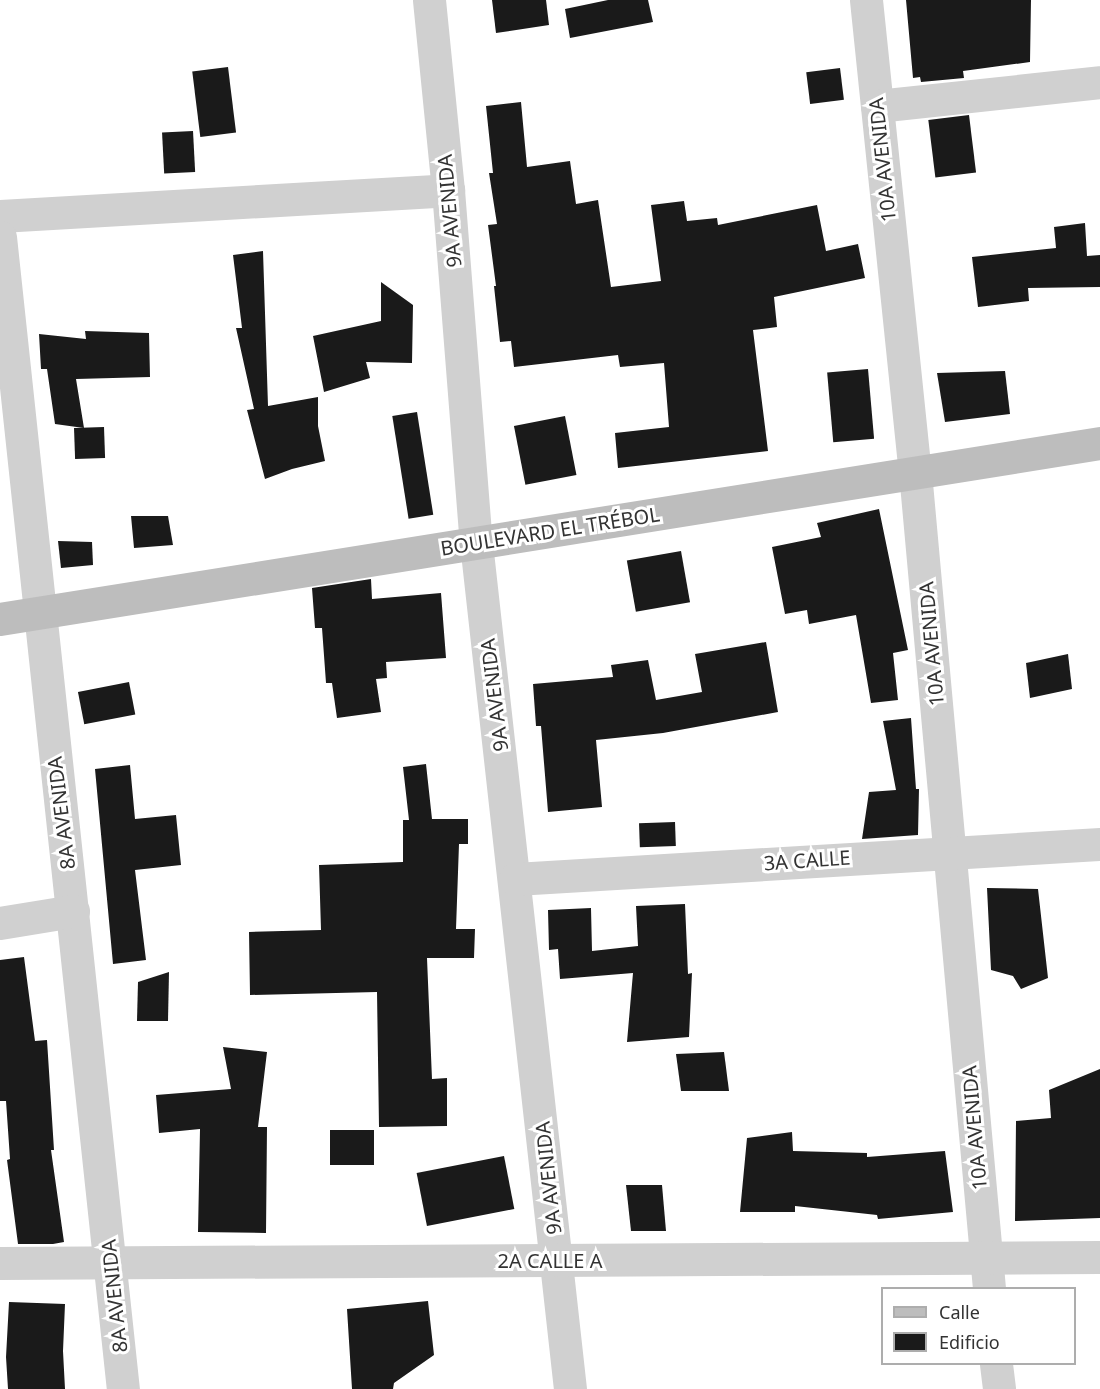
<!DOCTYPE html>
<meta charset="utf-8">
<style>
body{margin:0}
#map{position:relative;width:1100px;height:1389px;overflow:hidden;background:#fff;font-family:"Noto Sans",sans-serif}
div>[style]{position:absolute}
.building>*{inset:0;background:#1a1a1a;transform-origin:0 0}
.minor>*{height:33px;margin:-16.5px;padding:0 16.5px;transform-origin:16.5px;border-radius:16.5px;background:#d0d0d0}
.secondary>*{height:33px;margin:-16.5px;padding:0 16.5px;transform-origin:16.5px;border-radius:16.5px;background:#bdbdbd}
span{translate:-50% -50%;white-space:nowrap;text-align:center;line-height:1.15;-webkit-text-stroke:6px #fff;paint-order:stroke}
.street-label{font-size:20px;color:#333}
.legend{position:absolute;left:881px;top:1287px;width:195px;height:78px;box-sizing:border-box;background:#fff;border:2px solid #adadad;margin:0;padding:8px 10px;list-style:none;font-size:18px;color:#333}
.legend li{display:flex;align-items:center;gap:12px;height:30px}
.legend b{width:30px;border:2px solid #adadad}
</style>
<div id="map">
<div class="building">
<div style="clip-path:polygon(492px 0,546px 0,549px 25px,496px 33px)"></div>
<div style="clip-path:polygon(608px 0,648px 0,653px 22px,570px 38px,565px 9px)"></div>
<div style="clip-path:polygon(906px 0,1031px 0,1030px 62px,963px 71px,964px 78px,921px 82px,920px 77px,913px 78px)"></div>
<div style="left:228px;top:67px;width:66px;height:36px;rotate:83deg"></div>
<div style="left:840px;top:68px;width:32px;height:34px;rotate:83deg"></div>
<div style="clip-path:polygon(521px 102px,527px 167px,570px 161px,576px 204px,598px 200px,611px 287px,661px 281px,651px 205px,684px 201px,687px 221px,717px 218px,718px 225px,817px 205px,826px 251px,858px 244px,865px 278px,774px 297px,777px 327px,753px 330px,768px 451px,618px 468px,615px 433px,669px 427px,664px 363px,620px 367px,618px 355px,514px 367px,511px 341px,500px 342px,494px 286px,496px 286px,488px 225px,497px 224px,489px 173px,493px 173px,486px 106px)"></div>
<div style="left:969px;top:115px;width:58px;height:41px;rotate:83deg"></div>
<div style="left:193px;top:131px;width:41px;height:31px;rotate:87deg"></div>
<div style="clip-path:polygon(1085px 223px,1087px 256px,1100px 255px,1100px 287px,1028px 288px,1029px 301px,978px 307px,972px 257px,1056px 248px,1054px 227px)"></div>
<div style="clip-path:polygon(263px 251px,268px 406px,318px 397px,318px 426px,325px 461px,292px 469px,265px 479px,247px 410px,254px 409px,236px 328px,242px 328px,233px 255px)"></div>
<div style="clip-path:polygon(381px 282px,413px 305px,412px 363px,366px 362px,370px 378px,324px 392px,313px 336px,381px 321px)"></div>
<div style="clip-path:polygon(85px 331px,149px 333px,150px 377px,76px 379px,84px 428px,55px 424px,47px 369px,41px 369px,39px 334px,86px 339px)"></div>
<div style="left:868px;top:369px;width:70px;height:41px;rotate:85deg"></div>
<div style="clip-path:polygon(1005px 371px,1010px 414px,945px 422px,937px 373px)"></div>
<div style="left:417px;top:412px;width:104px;height:25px;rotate:81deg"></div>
<div style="left:565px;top:416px;width:60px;height:52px;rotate:79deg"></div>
<div style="left:104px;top:427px;width:31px;height:30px;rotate:88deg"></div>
<div style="clip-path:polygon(879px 509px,908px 650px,893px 653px,898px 700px,871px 703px,856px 615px,809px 624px,807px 610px,785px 614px,772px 547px,821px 537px,817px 523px)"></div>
<div style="clip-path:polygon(131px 516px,168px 516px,173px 545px,134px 548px)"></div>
<div style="clip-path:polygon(58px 541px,92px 542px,93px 565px,61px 568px)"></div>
<div style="left:681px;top:551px;width:52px;height:55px;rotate:80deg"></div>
<div style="clip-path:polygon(371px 579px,372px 599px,441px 593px,446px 658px,386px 662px,387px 678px,376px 679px,381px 712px,337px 718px,332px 683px,326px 683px,322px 628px,315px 628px,312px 588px)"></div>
<div style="clip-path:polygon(766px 642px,778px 712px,663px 733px,596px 740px,602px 807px,548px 812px,541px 726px,536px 726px,533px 684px,613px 677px,611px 665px,648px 660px,656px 700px,702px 692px,695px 654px)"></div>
<div style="clip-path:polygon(1068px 654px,1072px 689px,1030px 698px,1026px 663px)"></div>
<div style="left:129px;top:682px;width:33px;height:52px;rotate:79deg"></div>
<div style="clip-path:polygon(911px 718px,916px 789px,919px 789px,918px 835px,862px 839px,869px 792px,896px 790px,883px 721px)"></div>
<div style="clip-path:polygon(426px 764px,432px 819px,468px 819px,468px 844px,459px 844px,456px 929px,475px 929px,474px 958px,427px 958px,432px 1079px,447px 1078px,447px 1126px,379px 1127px,377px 992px,250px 995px,249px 932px,321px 930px,319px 865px,403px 862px,403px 820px,409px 820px,403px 767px)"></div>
<div style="clip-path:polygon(130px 765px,135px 819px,176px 815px,181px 865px,135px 870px,146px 960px,113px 964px,95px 769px)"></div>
<div style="left:675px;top:822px;width:24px;height:36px;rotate:88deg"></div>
<div style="clip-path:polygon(987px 888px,1038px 889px,1048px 978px,1021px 989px,1013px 976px,991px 970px)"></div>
<div style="clip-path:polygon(685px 904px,688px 974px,692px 973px,689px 1037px,627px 1042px,633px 973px,560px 979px,558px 949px,549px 950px,548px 910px,591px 908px,592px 951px,638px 946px,636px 906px)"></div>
<div style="clip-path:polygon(24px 957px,35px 1041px,47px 1040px,54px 1150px,51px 1150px,64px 1242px,53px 1244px,18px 1244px,7px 1160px,10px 1159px,6px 1101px,0 1101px,0 960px)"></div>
<div style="clip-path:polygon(169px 972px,168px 1021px,137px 1021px,138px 982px)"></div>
<div style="clip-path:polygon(223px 1047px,267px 1052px,258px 1127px,267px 1127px,266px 1233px,198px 1232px,200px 1129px,159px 1133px,156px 1095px,231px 1089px)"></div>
<div style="clip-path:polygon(724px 1052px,729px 1091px,681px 1091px,676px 1054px)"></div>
<div style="clip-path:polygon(1100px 1069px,1100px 1218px,1015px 1221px,1016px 1121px,1051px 1118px,1049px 1090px)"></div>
<div style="left:330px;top:1130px;width:44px;height:35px"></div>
<div style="clip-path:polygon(792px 1132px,793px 1151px,867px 1153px,867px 1157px,945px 1151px,953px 1212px,878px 1219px,877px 1215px,795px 1206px,795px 1212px,740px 1212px,747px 1138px)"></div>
<div style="left:504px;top:1156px;width:54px;height:89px;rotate:79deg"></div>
<div style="clip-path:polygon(626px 1185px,662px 1185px,666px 1231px,631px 1231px)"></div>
<div style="clip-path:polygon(428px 1301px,434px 1355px,394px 1383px,393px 1389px,352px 1389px,347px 1309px)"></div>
<div style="clip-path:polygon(9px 1302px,65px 1304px,63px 1351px,65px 1389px,8px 1389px,6px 1357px)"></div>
</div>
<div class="minor">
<div style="left:429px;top:0;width:191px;rotate:84.3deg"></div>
<div style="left:448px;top:190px;width:354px;rotate:85.5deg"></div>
<div style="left:476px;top:543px;width:851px;rotate:83.66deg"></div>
<div style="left:866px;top:0;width:475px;rotate:84.1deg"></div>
<div style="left:915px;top:472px;width:819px;rotate:84.82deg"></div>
<div style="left:877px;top:106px;width:224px;rotate:-6.1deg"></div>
<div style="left:0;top:216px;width:449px;rotate:-3.3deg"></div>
<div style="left:0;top:237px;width:1159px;rotate:83.91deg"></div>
<div style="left:515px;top:879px;width:586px;rotate:-3.42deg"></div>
<div style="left:0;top:923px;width:74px;rotate:-9.3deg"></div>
<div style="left:0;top:1263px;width:1100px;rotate:-0.31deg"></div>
<div style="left:996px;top:1364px;width:25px;rotate:83deg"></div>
</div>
<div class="secondary">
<div style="left:0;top:619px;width:1114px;rotate:-9.09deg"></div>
</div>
<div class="street-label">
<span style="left:882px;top:160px;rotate:-96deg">10A AVENIDA</span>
<span style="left:449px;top:211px;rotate:-95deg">9A AVENIDA</span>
<span style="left:550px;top:531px;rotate:-9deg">BOULEVARD EL TRÉBOL</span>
<span style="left:931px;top:644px;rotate:-95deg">10A AVENIDA</span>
<span style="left:494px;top:695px;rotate:-97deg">9A AVENIDA</span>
<span style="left:61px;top:813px;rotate:-97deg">8A AVENIDA</span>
<span style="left:807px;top:860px;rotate:-4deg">3A CALLE</span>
<span style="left:974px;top:1128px;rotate:-95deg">10A AVENIDA</span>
<span style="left:548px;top:1178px;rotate:-96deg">9A AVENIDA</span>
<span style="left:550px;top:1260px">2A CALLE A</span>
<span style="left:114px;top:1296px;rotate:-96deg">8A AVENIDA</span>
</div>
<ul class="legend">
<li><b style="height:8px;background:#bdbdbd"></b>Calle</li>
<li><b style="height:16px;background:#1a1a1a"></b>Edificio</li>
</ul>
</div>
